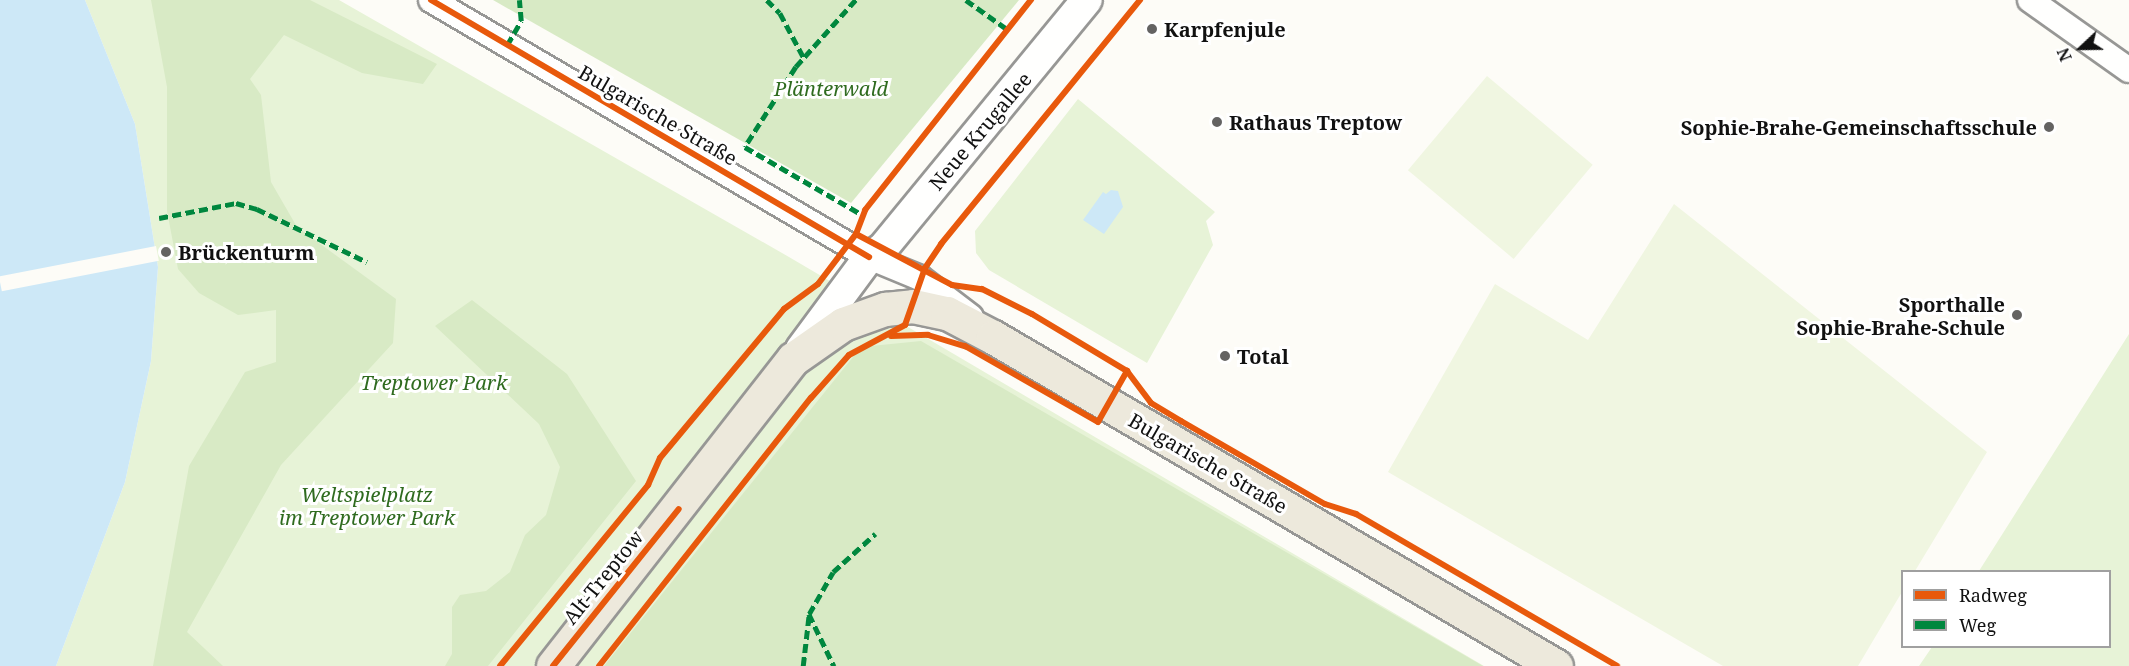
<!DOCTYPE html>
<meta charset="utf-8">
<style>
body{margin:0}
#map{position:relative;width:2129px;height:666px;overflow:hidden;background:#fdfcf7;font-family:"Noto Serif",serif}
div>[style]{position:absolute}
.green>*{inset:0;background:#e7f3d7}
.forest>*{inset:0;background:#d8eac5}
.pitch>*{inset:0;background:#f0f6e1;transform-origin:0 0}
.water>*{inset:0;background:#cde8f7}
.pier>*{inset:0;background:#fdfcf7;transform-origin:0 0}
.roads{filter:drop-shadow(2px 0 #979795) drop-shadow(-2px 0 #979795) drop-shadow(0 2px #979795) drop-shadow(0 -2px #979795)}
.minor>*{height:24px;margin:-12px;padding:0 12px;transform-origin:12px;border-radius:12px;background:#fffffe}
.tertiary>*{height:30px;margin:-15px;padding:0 15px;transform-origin:15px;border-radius:15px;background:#fffffe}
.primary>*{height:33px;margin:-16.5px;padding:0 16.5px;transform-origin:16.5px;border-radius:16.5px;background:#ede9dc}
.quiet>*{height:4.5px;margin-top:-2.25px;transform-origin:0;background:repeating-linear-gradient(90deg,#00873e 0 9px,transparent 0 13.5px)}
.cycleway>*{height:6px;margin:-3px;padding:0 3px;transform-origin:3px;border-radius:3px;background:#e8590c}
.dots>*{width:16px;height:16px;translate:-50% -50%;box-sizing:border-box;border:3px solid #fff;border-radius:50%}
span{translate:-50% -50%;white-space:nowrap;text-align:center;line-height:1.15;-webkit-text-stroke:6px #fff;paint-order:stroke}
.poi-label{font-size:20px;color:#111;font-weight:700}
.left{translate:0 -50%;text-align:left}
.right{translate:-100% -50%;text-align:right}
.park-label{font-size:20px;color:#2f6b1f;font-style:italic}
.street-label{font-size:20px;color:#111}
.legend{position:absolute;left:1901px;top:570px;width:210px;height:78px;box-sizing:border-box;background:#fff;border:2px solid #a0a0a0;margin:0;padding:8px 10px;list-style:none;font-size:18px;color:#111}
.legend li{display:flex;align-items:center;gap:12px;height:30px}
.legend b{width:30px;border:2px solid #a0a0a0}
.north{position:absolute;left:2051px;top:18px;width:60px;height:60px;-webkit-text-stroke:4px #fff;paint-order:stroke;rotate:248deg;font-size:16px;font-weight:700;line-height:24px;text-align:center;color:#111}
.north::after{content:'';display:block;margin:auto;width:21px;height:27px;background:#111;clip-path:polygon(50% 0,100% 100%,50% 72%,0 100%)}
</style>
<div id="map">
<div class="green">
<div style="clip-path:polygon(85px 0,339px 0,789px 257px,1484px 666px,56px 666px,125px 482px,151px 361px,158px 267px,135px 124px)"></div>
<div style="clip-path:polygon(1078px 99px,1215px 212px,1206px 221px,1213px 245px,1147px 363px,989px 270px,976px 253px,975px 231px)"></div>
<div style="clip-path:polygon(2129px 334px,2129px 666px,1919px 666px,1932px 647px,2110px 646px,2110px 572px,1979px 571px)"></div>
</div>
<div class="forest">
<div style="clip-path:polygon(151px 0,310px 0,437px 64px,423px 84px,362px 73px,284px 35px,250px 79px,261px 95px,271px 182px,297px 227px,396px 299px,393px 343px,281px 465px,187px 632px,223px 666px,153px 666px,189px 466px,245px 372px,276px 362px,276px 310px,238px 315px,199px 293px,178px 269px,167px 211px,167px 87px)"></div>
<div style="clip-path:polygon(493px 0,1019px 0,851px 203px)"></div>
<div style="clip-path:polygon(472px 300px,567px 374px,636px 481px,488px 666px,445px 666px,452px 654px,452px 607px,460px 595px,486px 591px,510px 572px,525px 535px,546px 515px,560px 467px,539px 424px,435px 326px)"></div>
<div style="clip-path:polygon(921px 341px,1483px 666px,604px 666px,861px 347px)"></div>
</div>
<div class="pitch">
<div style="left:1487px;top:76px;width:138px;height:123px;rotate:40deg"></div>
<div style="clip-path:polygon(1674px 204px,1987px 452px,1915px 571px,1902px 572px,1902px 592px,1858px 666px,1723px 666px,1388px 472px,1495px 284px,1588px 340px)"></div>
</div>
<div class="water">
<div style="clip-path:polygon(0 0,85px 0,135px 124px,158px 267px,151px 361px,125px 482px,56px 666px,0 666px)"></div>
<div style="clip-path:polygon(1111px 190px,1118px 191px,1123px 207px,1104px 234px,1083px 220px,1103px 192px,1106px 194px)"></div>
</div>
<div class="pier">
<div style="left:156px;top:246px;width:15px;height:160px;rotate:79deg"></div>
</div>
<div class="roads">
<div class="minor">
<div style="left:431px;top:0;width:508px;rotate:30.4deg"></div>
<div style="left:869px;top:257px;width:55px;rotate:22.4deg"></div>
<div style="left:920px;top:278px;width:64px;rotate:37.4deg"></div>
<div style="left:2030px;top:0;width:121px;rotate:35.3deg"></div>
</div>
<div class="tertiary">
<div style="left:801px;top:349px;width:114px;rotate:-53.5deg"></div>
<div style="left:869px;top:257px;width:17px;rotate:-33deg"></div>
<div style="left:883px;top:248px;width:321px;rotate:-50.6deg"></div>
</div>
<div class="primary">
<div style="left:553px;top:666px;width:390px;rotate:-52deg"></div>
<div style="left:793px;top:359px;width:61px;rotate:-35deg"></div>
<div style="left:843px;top:324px;width:45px;rotate:-19.7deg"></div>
<div style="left:885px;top:309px;width:28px;rotate:-6deg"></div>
<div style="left:913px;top:306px;width:35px;rotate:12deg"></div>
<div style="left:947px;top:313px;width:52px;rotate:27.6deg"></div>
<div style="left:993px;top:337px;width:652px;rotate:30.3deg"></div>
</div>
</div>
<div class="quiet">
<div style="left:767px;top:0;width:18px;rotate:45deg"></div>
<div style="left:780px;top:13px;width:51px;rotate:61.9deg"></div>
<div style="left:856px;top:0;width:90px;rotate:131.8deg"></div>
<div style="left:796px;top:67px;width:95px;rotate:122.5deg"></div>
<div style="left:745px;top:147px;width:136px;rotate:30deg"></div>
<div style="left:966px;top:0;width:50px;rotate:35.3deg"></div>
<div style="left:507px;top:45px;width:28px;rotate:-60deg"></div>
<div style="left:521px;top:21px;width:21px;rotate:-95deg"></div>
<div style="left:159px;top:218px;width:78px;rotate:-11deg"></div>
<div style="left:236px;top:203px;width:22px;rotate:16deg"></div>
<div style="left:257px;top:209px;width:122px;rotate:25.7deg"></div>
<div style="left:809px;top:614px;width:58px;rotate:64.3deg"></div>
<div style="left:803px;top:666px;width:52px;rotate:-83.4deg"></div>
<div style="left:809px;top:614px;width:48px;rotate:-60.3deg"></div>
<div style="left:833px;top:572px;width:57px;rotate:-42.1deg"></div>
</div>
<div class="cycleway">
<div style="left:431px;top:0;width:508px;rotate:30.4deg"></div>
<div style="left:856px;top:234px;width:109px;rotate:28deg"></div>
<div style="left:952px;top:285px;width:30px;rotate:8deg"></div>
<div style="left:982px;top:289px;width:56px;rotate:26.6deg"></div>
<div style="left:1032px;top:314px;width:111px;rotate:31deg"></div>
<div style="left:1127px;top:371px;width:40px;rotate:53deg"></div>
<div style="left:1151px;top:403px;width:35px;rotate:31deg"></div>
<div style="left:1181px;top:421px;width:166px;rotate:30deg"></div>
<div style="left:1325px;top:504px;width:33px;rotate:18deg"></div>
<div style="left:1356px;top:514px;width:302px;rotate:30.2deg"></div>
<div style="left:891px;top:336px;width:37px;rotate:-2deg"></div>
<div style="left:928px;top:335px;width:39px;rotate:17deg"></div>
<div style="left:965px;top:346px;width:153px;rotate:29.7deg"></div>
<div style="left:1098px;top:422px;width:59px;rotate:-60.4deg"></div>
<div style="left:500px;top:666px;width:234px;rotate:-50.7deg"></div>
<div style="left:648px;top:485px;width:30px;rotate:-66deg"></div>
<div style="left:660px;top:458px;width:194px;rotate:-50.2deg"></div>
<div style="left:784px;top:309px;width:42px;rotate:-36.3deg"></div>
<div style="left:818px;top:284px;width:63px;rotate:-52.8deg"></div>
<div style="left:856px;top:234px;width:26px;rotate:-69deg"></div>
<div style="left:865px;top:210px;width:268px;rotate:-51.7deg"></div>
<div style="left:553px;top:666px;width:201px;rotate:-51.3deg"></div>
<div style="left:599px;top:666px;width:342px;rotate:-51.7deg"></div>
<div style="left:811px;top:398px;width:57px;rotate:-48.5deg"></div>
<div style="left:849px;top:355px;width:64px;rotate:-28.2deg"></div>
<div style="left:905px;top:325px;width:60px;rotate:-70.7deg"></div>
<div style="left:925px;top:268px;width:29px;rotate:-56deg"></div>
<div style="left:941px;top:244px;width:315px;rotate:-50.8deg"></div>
</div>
<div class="dots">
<div style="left:1152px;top:29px;background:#646362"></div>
<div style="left:1217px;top:122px;background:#646362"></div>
<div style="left:2049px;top:127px;background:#646362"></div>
<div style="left:166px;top:252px;background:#646362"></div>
<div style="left:2017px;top:315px;background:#646362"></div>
<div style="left:1225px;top:356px;background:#646362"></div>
</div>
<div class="poi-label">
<span class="left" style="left:1164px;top:29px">Karpfenjule</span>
<span class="left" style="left:1229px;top:122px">Rathaus Treptow</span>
<span class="right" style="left:2037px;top:127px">Sophie-Brahe-Gemeinschaftsschule</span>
<span class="left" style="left:178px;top:252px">Brückenturm</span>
<span class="right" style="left:2005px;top:316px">Sporthalle<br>Sophie-Brahe-Schule</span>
<span class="left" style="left:1237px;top:356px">Total</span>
</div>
<div class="park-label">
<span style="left:831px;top:88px">Plänterwald</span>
<span style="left:434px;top:382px">Treptower Park</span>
<span style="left:367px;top:506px">Weltspielplatz<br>im Treptower Park</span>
</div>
<div class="street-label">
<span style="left:658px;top:115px;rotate:30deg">Bulgarische Straße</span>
<span style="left:980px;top:131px;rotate:-50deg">Neue Krugallee</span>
<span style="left:1208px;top:463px;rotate:30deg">Bulgarische Straße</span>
<span style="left:603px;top:577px;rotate:-51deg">Alt-Treptow</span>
</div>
<ul class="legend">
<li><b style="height:8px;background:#e8590c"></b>Radweg</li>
<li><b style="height:8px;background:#00873e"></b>Weg</li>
</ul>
<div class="north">N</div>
</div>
